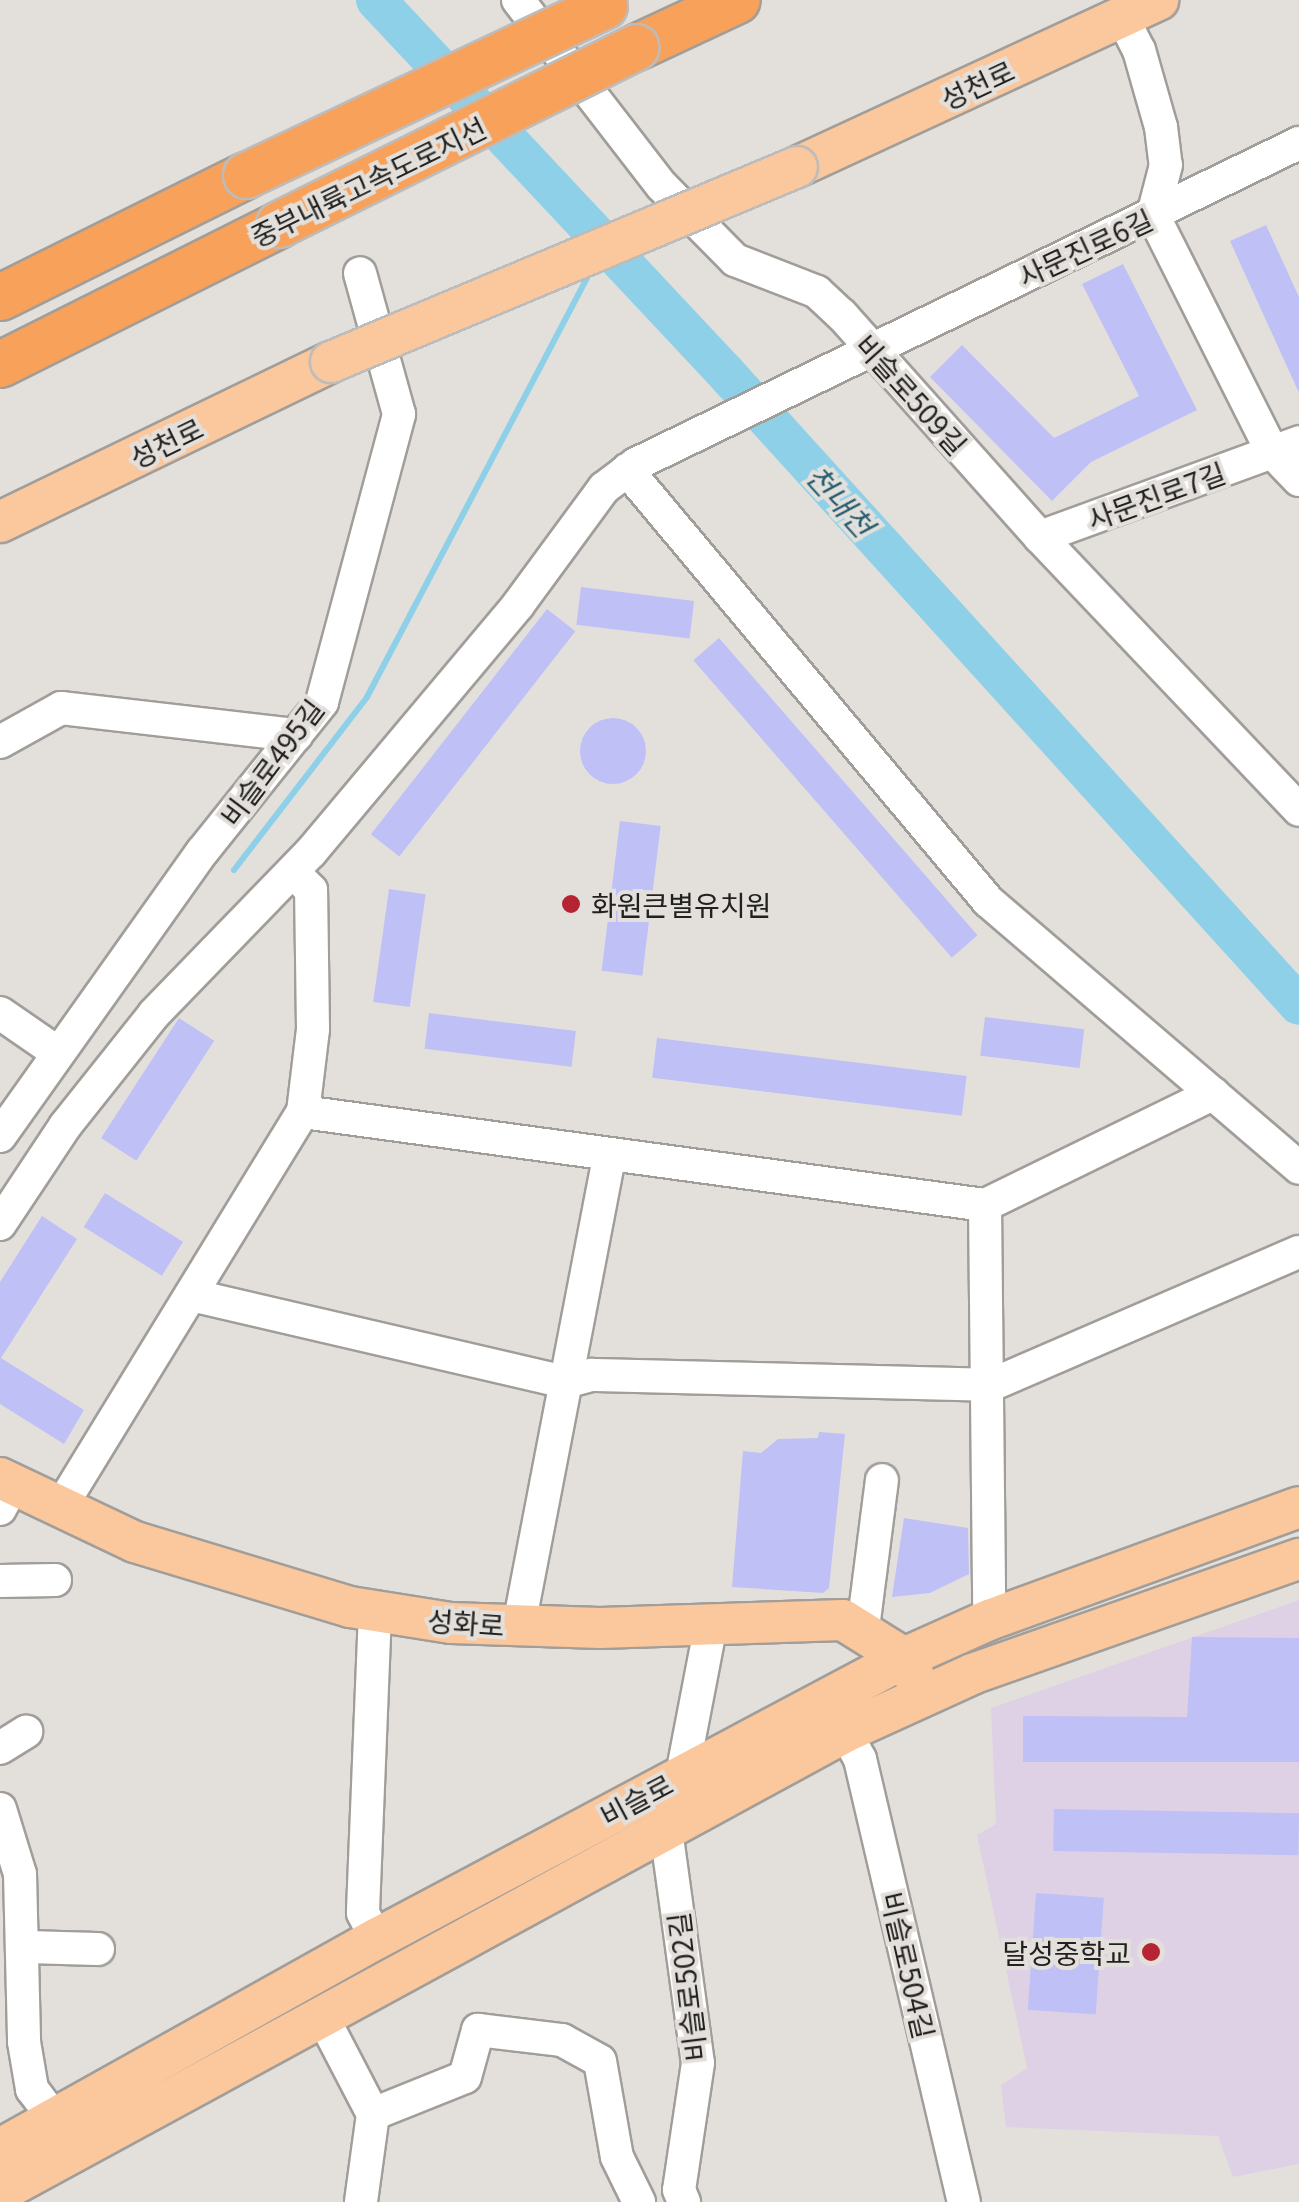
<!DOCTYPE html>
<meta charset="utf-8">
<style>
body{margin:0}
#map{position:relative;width:1299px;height:2202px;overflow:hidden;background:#e3e0dc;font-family:Georgia,"Noto Sans KR",serif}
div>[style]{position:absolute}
.education>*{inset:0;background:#ded1e5}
.stream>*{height:6px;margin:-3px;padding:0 3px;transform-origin:3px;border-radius:3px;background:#8ed0e8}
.river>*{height:40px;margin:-20px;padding:0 20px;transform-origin:20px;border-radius:20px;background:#8ed0e8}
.building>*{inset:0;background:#bec0f6;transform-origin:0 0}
.round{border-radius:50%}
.roads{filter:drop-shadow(2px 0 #a19e9a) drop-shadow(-2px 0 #a19e9a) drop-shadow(0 2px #a19e9a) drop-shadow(0 -2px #a19e9a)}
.minor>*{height:32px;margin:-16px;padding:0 16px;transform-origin:16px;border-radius:16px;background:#fff}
.major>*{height:40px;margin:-20px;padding:0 20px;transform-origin:20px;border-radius:20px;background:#fbc79d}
.highway>*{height:45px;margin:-22.5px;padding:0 22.5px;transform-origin:22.5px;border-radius:22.5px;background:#f8a15b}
.bridges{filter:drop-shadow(2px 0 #bdbcbc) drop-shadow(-2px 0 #bdbcbc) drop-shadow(0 2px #bdbcbc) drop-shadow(0 -2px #bdbcbc)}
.major-bridge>*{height:40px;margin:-20px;padding:0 20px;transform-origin:20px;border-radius:20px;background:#fbc79d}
.highway-bridge>*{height:45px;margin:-22.5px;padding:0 22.5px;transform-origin:22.5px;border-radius:22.5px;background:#f8a15b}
.dots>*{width:28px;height:28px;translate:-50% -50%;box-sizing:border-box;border:5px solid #e3e0dc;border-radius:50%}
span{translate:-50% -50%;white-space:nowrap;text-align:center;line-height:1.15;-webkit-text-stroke:8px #e3e0dc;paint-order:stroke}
.street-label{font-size:28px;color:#22211f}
.poi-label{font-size:28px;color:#22211f}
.left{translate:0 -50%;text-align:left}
.right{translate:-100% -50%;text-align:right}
.water-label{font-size:30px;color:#255b6d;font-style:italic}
</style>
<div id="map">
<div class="education">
<div style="clip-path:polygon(1299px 1600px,1299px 2164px,1233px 2177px,1218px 2136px,1006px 2127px,1001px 2085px,1027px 2068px,977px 1835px,996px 1824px,991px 1708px)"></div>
</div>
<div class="stream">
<div style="left:234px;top:870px;width:218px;rotate:-52.4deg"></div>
<div style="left:367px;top:697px;width:481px;rotate:-62.3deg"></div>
</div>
<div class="river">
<div style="left:376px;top:0;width:507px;rotate:46.84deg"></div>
<div style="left:723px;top:370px;width:857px;rotate:47.79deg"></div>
</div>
<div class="building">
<div style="clip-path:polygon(1266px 225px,1299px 297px,1299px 393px,1230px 241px)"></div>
<div style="clip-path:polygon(1123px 264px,1197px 410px,1091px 462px,1052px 501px,930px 377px,962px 345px,1054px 438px,1139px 396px,1082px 284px)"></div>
<div style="left:581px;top:587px;width:114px;height:38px;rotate:7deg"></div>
<div style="left:547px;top:609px;width:36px;height:286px;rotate:38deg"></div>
<div style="left:719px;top:638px;width:394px;height:34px;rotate:49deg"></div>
<div class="round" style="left:580px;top:718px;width:66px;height:66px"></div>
<div style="left:620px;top:821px;width:41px;height:151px;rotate:7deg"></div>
<div style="left:389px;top:889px;width:37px;height:114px;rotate:8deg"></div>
<div style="left:429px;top:1013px;width:148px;height:36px;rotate:7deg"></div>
<div style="left:985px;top:1017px;width:100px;height:39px;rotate:7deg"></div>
<div style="left:179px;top:1018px;width:42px;height:143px;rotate:33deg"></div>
<div style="left:657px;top:1038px;width:312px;height:40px;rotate:7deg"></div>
<div style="left:105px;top:1193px;width:92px;height:40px;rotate:32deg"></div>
<div style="clip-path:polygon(42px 1216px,77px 1239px,1px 1358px,84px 1410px,64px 1444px,0 1404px,0 1282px)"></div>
<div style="clip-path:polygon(819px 1432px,845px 1434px,829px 1588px,823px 1593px,732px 1587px,743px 1451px,761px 1453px,778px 1439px,818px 1438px)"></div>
<div style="clip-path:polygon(904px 1518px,968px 1528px,969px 1574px,930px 1593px,892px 1597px)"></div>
<div style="clip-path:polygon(1192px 1637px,1299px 1638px,1299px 1762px,1023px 1762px,1023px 1716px,1187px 1717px)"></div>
<div style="left:1054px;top:1809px;width:245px;height:42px;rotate:1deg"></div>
<div style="left:1036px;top:1893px;width:68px;height:117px;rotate:4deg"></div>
</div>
<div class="roads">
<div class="minor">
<div style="left:518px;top:0;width:235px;rotate:52.3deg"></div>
<div style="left:662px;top:186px;width:104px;rotate:45.4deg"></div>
<div style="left:735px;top:260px;width:88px;rotate:21.3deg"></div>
<div style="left:817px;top:292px;width:34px;rotate:43deg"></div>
<div style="left:842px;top:315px;width:297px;rotate:48.3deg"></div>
<div style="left:1040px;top:537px;width:376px;rotate:46.5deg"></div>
<div style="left:1122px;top:17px;width:37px;rotate:63deg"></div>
<div style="left:1139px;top:50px;width:80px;rotate:74.1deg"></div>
<div style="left:1161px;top:127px;width:38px;rotate:83deg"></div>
<div style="left:1166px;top:165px;width:52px;rotate:104.6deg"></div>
<div style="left:1153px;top:215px;width:265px;rotate:63.3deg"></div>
<div style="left:1272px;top:452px;width:39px;rotate:46deg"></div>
<div style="left:627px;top:470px;width:562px;rotate:50.05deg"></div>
<div style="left:988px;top:901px;width:410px;rotate:40.6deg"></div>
<div style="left:1040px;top:537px;width:276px;rotate:-20.1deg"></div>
<div style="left:0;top:742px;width:70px;rotate:-29.1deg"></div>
<div style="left:61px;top:708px;width:237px;rotate:6.6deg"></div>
<div style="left:0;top:1013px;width:70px;rotate:34.6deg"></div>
<div style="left:303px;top:1112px;width:688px;rotate:7.77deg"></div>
<div style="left:985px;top:1205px;width:254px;rotate:-26deg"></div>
<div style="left:0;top:1136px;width:349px;rotate:-54.6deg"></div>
<div style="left:202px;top:852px;width:192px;rotate:-51.3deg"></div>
<div style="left:322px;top:702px;width:298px;rotate:-75deg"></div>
<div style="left:399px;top:414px;width:146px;rotate:-105.5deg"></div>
<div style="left:985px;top:1205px;width:415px;rotate:89.4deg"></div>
<div style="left:0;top:1224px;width:118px;rotate:-56.4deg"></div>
<div style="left:65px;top:1126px;width:143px;rotate:-51.5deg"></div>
<div style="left:154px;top:1014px;width:226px;rotate:-45.9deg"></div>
<div style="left:311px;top:852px;width:322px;rotate:-50deg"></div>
<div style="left:518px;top:605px;width:145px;rotate:-53.7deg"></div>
<div style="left:604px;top:488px;width:40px;rotate:-37deg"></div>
<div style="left:636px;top:464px;width:737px;rotate:-25.83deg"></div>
<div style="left:191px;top:1295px;width:384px;rotate:13.1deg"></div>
<div style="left:565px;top:1382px;width:28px;rotate:-15deg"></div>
<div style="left:592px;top:1375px;width:399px;rotate:1.4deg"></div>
<div style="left:991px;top:1385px;width:335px;rotate:-23.4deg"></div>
<div style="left:60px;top:1508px;width:465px;rotate:-58.5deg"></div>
<div style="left:303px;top:1112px;width:84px;rotate:-83.1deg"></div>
<div style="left:313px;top:1029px;width:139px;rotate:-90.8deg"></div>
<div style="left:311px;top:890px;width:25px;rotate:-135deg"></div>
<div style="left:0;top:1509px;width:27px;rotate:-62deg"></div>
<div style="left:0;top:1581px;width:55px;rotate:-1deg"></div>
<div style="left:375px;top:1612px;width:301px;rotate:92.3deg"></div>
<div style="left:363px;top:1913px;width:29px;rotate:63deg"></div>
<div style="left:519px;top:1625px;width:477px;rotate:-79.1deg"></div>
<div style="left:863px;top:1628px;width:149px;rotate:-82.7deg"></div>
<div style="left:845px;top:1732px;width:31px;rotate:61deg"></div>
<div style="left:860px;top:1759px;width:455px;rotate:76.8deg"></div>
<div style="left:0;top:1748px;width:31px;rotate:-32deg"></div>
<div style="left:682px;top:1775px;width:154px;rotate:-79.1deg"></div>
<div style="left:0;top:1809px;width:68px;rotate:72.9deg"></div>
<div style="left:20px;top:1874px;width:168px;rotate:88.6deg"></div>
<div style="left:24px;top:2042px;width:48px;rotate:80.3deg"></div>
<div style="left:32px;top:2089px;width:38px;rotate:53deg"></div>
<div style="left:666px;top:1830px;width:235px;rotate:82.2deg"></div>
<div style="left:698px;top:2063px;width:128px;rotate:98.5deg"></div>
<div style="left:679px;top:2190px;width:13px;rotate:67deg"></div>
<div style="left:26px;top:1947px;width:72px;rotate:1.6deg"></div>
<div style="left:323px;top:2018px;width:108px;rotate:62.5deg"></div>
<div style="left:373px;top:2114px;width:89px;rotate:97.8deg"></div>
<div style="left:373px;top:2114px;width:99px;rotate:-21.9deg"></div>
<div style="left:465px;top:2077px;width:49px;rotate:-74.5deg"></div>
<div style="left:478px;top:2030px;width:85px;rotate:6.8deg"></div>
<div style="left:562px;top:2040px;width:43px;rotate:28.9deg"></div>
<div style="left:600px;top:2061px;width:97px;rotate:80deg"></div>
<div style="left:617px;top:2157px;width:50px;rotate:63.9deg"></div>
</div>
<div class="major">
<div style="left:797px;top:167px;width:398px;rotate:-24.8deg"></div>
<div style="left:0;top:522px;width:368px;rotate:-25.8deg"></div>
<div style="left:0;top:1478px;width:149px;rotate:25.4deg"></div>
<div style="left:135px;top:1542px;width:225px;rotate:16.8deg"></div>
<div style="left:350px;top:1607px;width:102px;rotate:9deg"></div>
<div style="left:451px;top:1623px;width:149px;rotate:1.9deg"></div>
<div style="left:600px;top:1628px;width:243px;rotate:-1.9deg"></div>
<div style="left:843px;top:1620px;width:72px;rotate:31.9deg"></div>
<div style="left:904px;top:1658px;width:21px;rotate:61deg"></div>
<div style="left:0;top:2149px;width:431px;rotate:-29.2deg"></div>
<div style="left:376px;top:1939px;width:598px;rotate:-28.02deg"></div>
<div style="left:904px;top:1658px;width:93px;rotate:-24.1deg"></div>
<div style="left:989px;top:1620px;width:330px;rotate:-20deg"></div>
<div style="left:0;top:2192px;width:962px;rotate:-28.56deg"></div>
<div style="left:845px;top:1732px;width:140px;rotate:-24.5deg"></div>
<div style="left:972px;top:1674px;width:347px;rotate:-19.4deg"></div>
</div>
<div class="highway">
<div style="left:636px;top:47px;width:111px;rotate:-25deg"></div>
<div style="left:0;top:297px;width:275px;rotate:-26.4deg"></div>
<div style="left:0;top:364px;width:312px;rotate:-26.6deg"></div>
</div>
</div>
<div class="bridges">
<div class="major-bridge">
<div style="left:331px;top:362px;width:505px;rotate:-22.71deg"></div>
</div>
<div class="highway-bridge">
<div style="left:246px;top:175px;width:396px;rotate:-25.3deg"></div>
<div style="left:279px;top:224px;width:398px;rotate:-26.4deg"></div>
</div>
</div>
<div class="dots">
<div style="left:571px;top:904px;background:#b62434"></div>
<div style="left:1151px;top:1952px;background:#b62434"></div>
</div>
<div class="street-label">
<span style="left:977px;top:84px;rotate:-25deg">성천로</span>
<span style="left:368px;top:181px;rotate:-26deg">중부내륙고속도로지선</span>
<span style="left:1085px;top:247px;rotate:-25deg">사문진로6길</span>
<span style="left:912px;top:394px;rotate:48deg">비슬로509길</span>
<span style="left:166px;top:442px;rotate:-26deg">성천로</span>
<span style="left:1156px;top:495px;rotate:-20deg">사문진로7길</span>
<span style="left:271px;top:762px;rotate:-53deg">비슬로495길</span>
<span style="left:466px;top:1622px;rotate:4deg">성화로</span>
<span style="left:636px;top:1799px;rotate:-28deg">비슬로</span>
<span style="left:909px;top:1965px;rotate:77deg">비슬로504길</span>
<span style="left:686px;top:1987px;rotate:-97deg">비슬로502길</span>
</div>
<div class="poi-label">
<span class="left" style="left:591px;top:904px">화원큰별유치원</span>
<span class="right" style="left:1131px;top:1952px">달성중학교</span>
</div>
<div class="water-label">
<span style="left:841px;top:500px;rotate:48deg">천내천</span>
</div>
</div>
